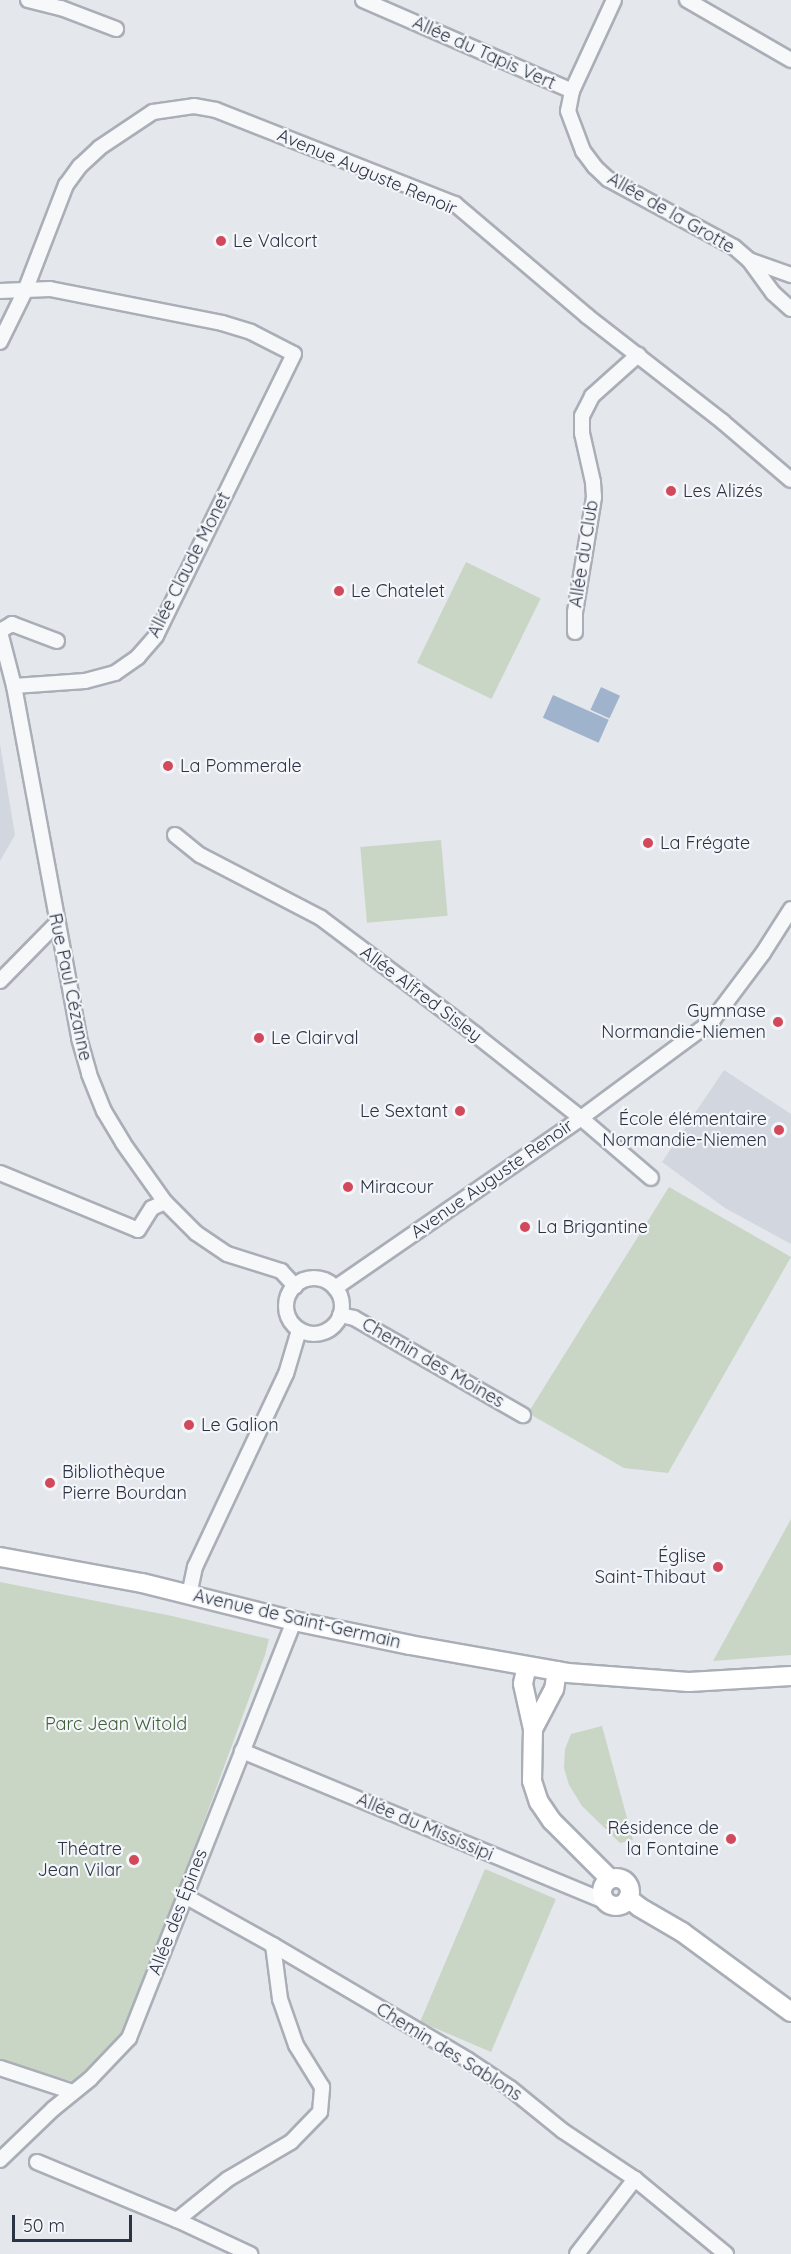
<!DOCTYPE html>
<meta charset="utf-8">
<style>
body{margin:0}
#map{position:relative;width:791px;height:2254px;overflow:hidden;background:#e4e7ec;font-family:Quicksand,sans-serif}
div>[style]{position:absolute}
.built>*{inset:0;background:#d2d6de}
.green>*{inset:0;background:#c9d6c5;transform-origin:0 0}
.water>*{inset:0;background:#9fb4cc;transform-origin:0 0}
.roads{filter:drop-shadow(2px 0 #a9aeb7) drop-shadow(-2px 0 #a9aeb7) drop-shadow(0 2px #a9aeb7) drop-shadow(0 -2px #a9aeb7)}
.street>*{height:14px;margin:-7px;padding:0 7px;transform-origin:7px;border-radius:7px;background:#f7f8fa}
.street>.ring{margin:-7px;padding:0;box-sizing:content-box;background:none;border:14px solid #f7f8fa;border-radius:50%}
.secondary>*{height:18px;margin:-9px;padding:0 9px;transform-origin:9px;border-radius:9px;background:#fff}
.secondary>.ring{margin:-9px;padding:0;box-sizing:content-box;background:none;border:18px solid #fff;border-radius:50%}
.dots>*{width:16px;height:16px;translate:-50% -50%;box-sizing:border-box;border:3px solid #f4f6f9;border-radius:50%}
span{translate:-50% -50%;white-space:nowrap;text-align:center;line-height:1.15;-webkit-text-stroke:4.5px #f4f6f9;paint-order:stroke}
.street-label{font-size:18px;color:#2b3445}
.poi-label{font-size:18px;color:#2b3445}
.left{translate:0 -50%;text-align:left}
.right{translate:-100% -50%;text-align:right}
.park-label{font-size:18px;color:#3f6138}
.scale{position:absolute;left:12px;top:2215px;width:120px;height:27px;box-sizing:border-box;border:3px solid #2b3445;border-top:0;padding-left:8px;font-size:18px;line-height:21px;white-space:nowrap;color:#2b3445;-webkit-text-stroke:4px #f4f6f9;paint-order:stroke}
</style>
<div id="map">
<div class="built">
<div style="clip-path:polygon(0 744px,15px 835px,0 861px)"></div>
<div style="clip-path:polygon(724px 1070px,791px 1114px,791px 1244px,725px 1208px,662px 1162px)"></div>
</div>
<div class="green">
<div style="left:466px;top:562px;width:83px;height:112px;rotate:26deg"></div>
<div style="left:441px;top:840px;width:76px;height:81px;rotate:85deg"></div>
<div style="clip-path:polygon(669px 1187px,791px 1257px,668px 1473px,624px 1468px,528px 1413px)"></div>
<div style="clip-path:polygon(791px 1519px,791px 1655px,713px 1661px)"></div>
<div style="clip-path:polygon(0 1582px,172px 1616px,269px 1639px,265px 1655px,126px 2034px,79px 2083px,0 2062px)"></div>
<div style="clip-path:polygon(602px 1726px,633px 1840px,620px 1843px,582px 1806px,569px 1785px,564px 1768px,565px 1749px,571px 1734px)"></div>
<div style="left:485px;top:1869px;width:77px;height:166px;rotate:23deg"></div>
</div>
<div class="water">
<div style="left:601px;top:687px;width:21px;height:25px;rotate:25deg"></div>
<div style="left:553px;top:695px;width:61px;height:25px;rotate:24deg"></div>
</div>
<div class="roads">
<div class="street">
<div style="left:28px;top:0;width:34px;rotate:14deg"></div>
<div style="left:61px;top:8px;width:59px;rotate:20.9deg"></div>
<div style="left:363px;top:0;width:228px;rotate:23.5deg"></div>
<div style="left:614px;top:0;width:100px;rotate:114.8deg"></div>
<div style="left:572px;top:91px;width:20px;rotate:101deg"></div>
<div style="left:568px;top:111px;width:43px;rotate:69.4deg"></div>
<div style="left:583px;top:151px;width:20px;rotate:53deg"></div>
<div style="left:595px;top:167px;width:18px;rotate:43deg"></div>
<div style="left:608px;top:179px;width:143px;rotate:28.4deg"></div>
<div style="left:734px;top:247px;width:20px;rotate:41deg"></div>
<div style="left:749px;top:260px;width:45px;rotate:19.7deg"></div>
<div style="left:687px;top:0;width:120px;rotate:30deg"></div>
<div style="left:749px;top:260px;width:41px;rotate:54deg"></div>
<div style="left:773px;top:293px;width:24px;rotate:42deg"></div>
<div style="left:0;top:291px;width:50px;rotate:-2.3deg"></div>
<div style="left:50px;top:289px;width:175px;rotate:11.2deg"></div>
<div style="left:222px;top:323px;width:30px;rotate:17deg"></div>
<div style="left:251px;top:332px;width:48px;rotate:27.1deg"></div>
<div style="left:294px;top:354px;width:314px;rotate:116.1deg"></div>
<div style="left:156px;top:636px;width:28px;rotate:131deg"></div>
<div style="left:138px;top:657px;width:28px;rotate:145deg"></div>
<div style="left:115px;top:673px;width:31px;rotate:165deg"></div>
<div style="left:85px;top:681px;width:71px;rotate:176deg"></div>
<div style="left:0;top:342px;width:57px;rotate:-63.9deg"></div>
<div style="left:25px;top:291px;width:114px;rotate:-68.9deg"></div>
<div style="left:66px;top:185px;width:24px;rotate:-54deg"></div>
<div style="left:80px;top:166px;width:26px;rotate:-43deg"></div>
<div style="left:99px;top:148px;width:65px;rotate:-33.7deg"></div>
<div style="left:153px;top:112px;width:41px;rotate:-8.3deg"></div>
<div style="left:194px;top:106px;width:22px;rotate:10deg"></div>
<div style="left:216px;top:110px;width:257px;rotate:21.5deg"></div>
<div style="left:455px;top:204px;width:173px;rotate:40.3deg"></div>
<div style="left:587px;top:316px;width:172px;rotate:37.9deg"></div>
<div style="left:723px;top:422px;width:89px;rotate:40.5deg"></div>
<div style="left:0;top:631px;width:14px;rotate:-30deg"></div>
<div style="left:12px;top:624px;width:48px;rotate:20.7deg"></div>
<div style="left:0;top:632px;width:56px;rotate:75.5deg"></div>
<div style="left:14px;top:686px;width:358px;rotate:79.5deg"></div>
<div style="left:79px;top:1038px;width:37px;rotate:74deg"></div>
<div style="left:89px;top:1074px;width:40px;rotate:68deg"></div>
<div style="left:104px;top:1111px;width:37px;rotate:59deg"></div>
<div style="left:123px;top:1143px;width:72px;rotate:54.6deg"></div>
<div style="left:165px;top:1202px;width:44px;rotate:45deg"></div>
<div style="left:196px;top:1233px;width:37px;rotate:34deg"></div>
<div style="left:227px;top:1254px;width:57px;rotate:17.5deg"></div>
<div style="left:281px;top:1271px;width:21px;rotate:47deg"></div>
<div style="left:575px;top:632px;width:20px;rotate:-90deg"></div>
<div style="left:575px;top:612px;width:117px;rotate:-80.6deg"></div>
<div style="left:594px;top:497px;width:15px;rotate:-94deg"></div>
<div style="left:593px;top:482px;width:50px;rotate:-102.7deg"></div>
<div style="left:582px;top:433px;width:17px;rotate:-90deg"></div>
<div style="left:582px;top:416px;width:22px;rotate:-63deg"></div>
<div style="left:592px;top:396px;width:62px;rotate:-41.7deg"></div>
<div style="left:175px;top:835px;width:32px;rotate:39deg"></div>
<div style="left:200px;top:855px;width:136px;rotate:27.5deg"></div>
<div style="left:321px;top:918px;width:194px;rotate:37deg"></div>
<div style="left:476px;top:1035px;width:134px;rotate:38.3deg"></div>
<div style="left:581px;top:1118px;width:92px;rotate:40.6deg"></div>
<div style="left:0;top:981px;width:80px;rotate:-45.5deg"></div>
<div style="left:0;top:1173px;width:149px;rotate:22.4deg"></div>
<div style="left:138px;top:1230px;width:26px;rotate:-58deg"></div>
<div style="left:152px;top:1208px;width:14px;rotate:-25deg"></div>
<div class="ring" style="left:286px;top:1278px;width:42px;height:42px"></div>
<div style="left:335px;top:1288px;width:299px;rotate:-34.6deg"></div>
<div style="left:581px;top:1118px;width:163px;rotate:-36.5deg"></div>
<div style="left:712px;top:1021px;width:85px;rotate:-53.1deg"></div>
<div style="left:763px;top:953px;width:52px;rotate:-57.5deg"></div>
<div style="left:340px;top:1315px;width:14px;rotate:12deg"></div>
<div style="left:354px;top:1318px;width:195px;rotate:29.9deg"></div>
<div style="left:189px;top:1595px;width:29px;rotate:-78deg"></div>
<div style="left:195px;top:1567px;width:213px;rotate:-64.8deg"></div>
<div style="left:286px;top:1374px;width:46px;rotate:-73.5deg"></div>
<div style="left:242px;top:1751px;width:395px;rotate:22.5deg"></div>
<div style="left:185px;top:1896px;width:101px;rotate:29.1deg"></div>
<div style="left:273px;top:1945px;width:226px;rotate:30.5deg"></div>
<div style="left:468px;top:2060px;width:50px;rotate:33.7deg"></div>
<div style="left:510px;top:2088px;width:68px;rotate:39.1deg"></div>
<div style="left:563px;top:2131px;width:87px;rotate:33.7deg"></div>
<div style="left:635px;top:2179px;width:118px;rotate:39.5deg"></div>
<div style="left:0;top:2068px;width:77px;rotate:18.2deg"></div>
<div style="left:0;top:2160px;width:74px;rotate:-43.9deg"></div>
<div style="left:53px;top:2109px;width:48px;rotate:-39deg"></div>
<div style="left:90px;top:2079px;width:57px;rotate:-46.4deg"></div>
<div style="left:129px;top:2038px;width:448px;rotate:-68.4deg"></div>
<div style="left:37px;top:2162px;width:152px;rotate:22.5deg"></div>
<div style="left:177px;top:2220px;width:81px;rotate:25deg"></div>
<div style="left:177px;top:2220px;width:65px;rotate:-38.8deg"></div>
<div style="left:228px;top:2179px;width:73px;rotate:-30.4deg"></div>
<div style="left:291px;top:2142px;width:42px;rotate:-46deg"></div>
<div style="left:320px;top:2112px;width:25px;rotate:-85deg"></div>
<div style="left:322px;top:2087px;width:49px;rotate:-121.8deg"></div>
<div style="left:296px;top:2045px;width:49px;rotate:-109.2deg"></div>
<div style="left:280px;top:1999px;width:54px;rotate:-97.4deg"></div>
<div style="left:577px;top:2254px;width:95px;rotate:-52.3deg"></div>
</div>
<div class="secondary">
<div style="left:0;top:1557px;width:144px;rotate:10.4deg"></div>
<div style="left:142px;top:1583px;width:157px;rotate:14deg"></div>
<div style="left:294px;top:1621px;width:118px;rotate:11.7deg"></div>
<div style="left:410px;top:1645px;width:160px;rotate:10deg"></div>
<div style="left:568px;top:1673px;width:121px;rotate:4.3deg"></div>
<div style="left:689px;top:1682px;width:102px;rotate:-3.4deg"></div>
<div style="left:527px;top:1666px;width:18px;rotate:103deg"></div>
<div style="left:523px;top:1684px;width:46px;rotate:77.5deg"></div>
<div style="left:557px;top:1671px;width:18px;rotate:99deg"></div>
<div style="left:554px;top:1689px;width:45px;rotate:117.7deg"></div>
<div style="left:533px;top:1729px;width:52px;rotate:91.1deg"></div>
<div style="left:532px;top:1781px;width:22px;rotate:72deg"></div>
<div style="left:539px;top:1802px;width:23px;rotate:56deg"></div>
<div style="left:552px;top:1821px;width:82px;rotate:45deg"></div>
<div class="ring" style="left:602px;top:1878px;width:10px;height:10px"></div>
<div style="left:628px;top:1898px;width:14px;rotate:39deg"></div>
<div style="left:639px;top:1907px;width:50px;rotate:30.2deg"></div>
<div style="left:682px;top:1932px;width:135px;rotate:36.3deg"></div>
</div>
</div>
<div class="dots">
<div style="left:221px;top:241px;background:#d1495b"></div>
<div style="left:671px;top:491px;background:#d1495b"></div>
<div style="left:339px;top:591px;background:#d1495b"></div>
<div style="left:168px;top:766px;background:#d1495b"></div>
<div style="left:648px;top:843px;background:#d1495b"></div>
<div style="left:778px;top:1022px;background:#d1495b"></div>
<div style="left:259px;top:1038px;background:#d1495b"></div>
<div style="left:460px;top:1111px;background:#d1495b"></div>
<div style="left:779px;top:1130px;background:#d1495b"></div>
<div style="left:348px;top:1187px;background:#d1495b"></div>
<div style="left:525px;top:1227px;background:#d1495b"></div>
<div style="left:189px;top:1425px;background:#d1495b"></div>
<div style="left:50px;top:1483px;background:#d1495b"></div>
<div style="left:718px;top:1567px;background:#d1495b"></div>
<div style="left:731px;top:1839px;background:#d1495b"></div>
<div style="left:134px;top:1860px;background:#d1495b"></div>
</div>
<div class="street-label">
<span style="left:484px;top:53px;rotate:24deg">Allée du Tapis Vert</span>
<span style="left:367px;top:172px;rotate:23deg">Avenue Auguste Renoir</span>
<span style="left:671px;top:213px;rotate:30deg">Allée de la Grotte</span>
<span style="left:584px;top:554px;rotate:-81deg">Allée du Club</span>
<span style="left:189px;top:565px;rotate:-63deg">Allée Claude Monet</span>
<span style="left:70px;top:987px;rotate:78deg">Rue Paul Cézanne</span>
<span style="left:421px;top:994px;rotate:37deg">Allée Alfred Sisley</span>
<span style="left:492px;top:1179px;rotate:-35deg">Avenue Auguste Renoir</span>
<span style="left:433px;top:1363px;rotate:30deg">Chemin des Moines</span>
<span style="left:297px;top:1619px;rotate:13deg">Avenue de Saint-Germain</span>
<span style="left:425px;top:1827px;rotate:23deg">Allée du Mississipi</span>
<span style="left:178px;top:1912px;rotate:-69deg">Allée des Épines</span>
<span style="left:449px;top:2052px;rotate:32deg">Chemin des Sablons</span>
</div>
<div class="poi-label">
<span class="left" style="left:233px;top:241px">Le Valcort</span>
<span class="left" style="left:683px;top:491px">Les Alizés</span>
<span class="left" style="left:351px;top:591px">Le Chatelet</span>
<span class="left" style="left:180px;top:766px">La Pommerale</span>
<span class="left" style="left:660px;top:843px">La Frégate</span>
<span class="right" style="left:766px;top:1022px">Gymnase<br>Normandie-Niemen</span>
<span class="left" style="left:271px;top:1038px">Le Clairval</span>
<span class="right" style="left:448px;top:1111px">Le Sextant</span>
<span class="right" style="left:767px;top:1130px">École élémentaire<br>Normandie-Niemen</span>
<span class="left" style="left:360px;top:1187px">Miracour</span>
<span class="left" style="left:537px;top:1227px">La Brigantine</span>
<span class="left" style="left:201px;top:1425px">Le Galion</span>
<span class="left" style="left:62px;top:1483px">Bibliothèque<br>Pierre Bourdan</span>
<span class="right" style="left:706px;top:1567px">Église<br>Saint-Thibaut</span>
<span class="right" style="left:719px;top:1839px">Résidence de<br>la Fontaine</span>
<span class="right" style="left:122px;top:1860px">Théatre<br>Jean Vilar</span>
</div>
<div class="park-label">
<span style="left:116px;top:1724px">Parc Jean Witold</span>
</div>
<div class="scale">50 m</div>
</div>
